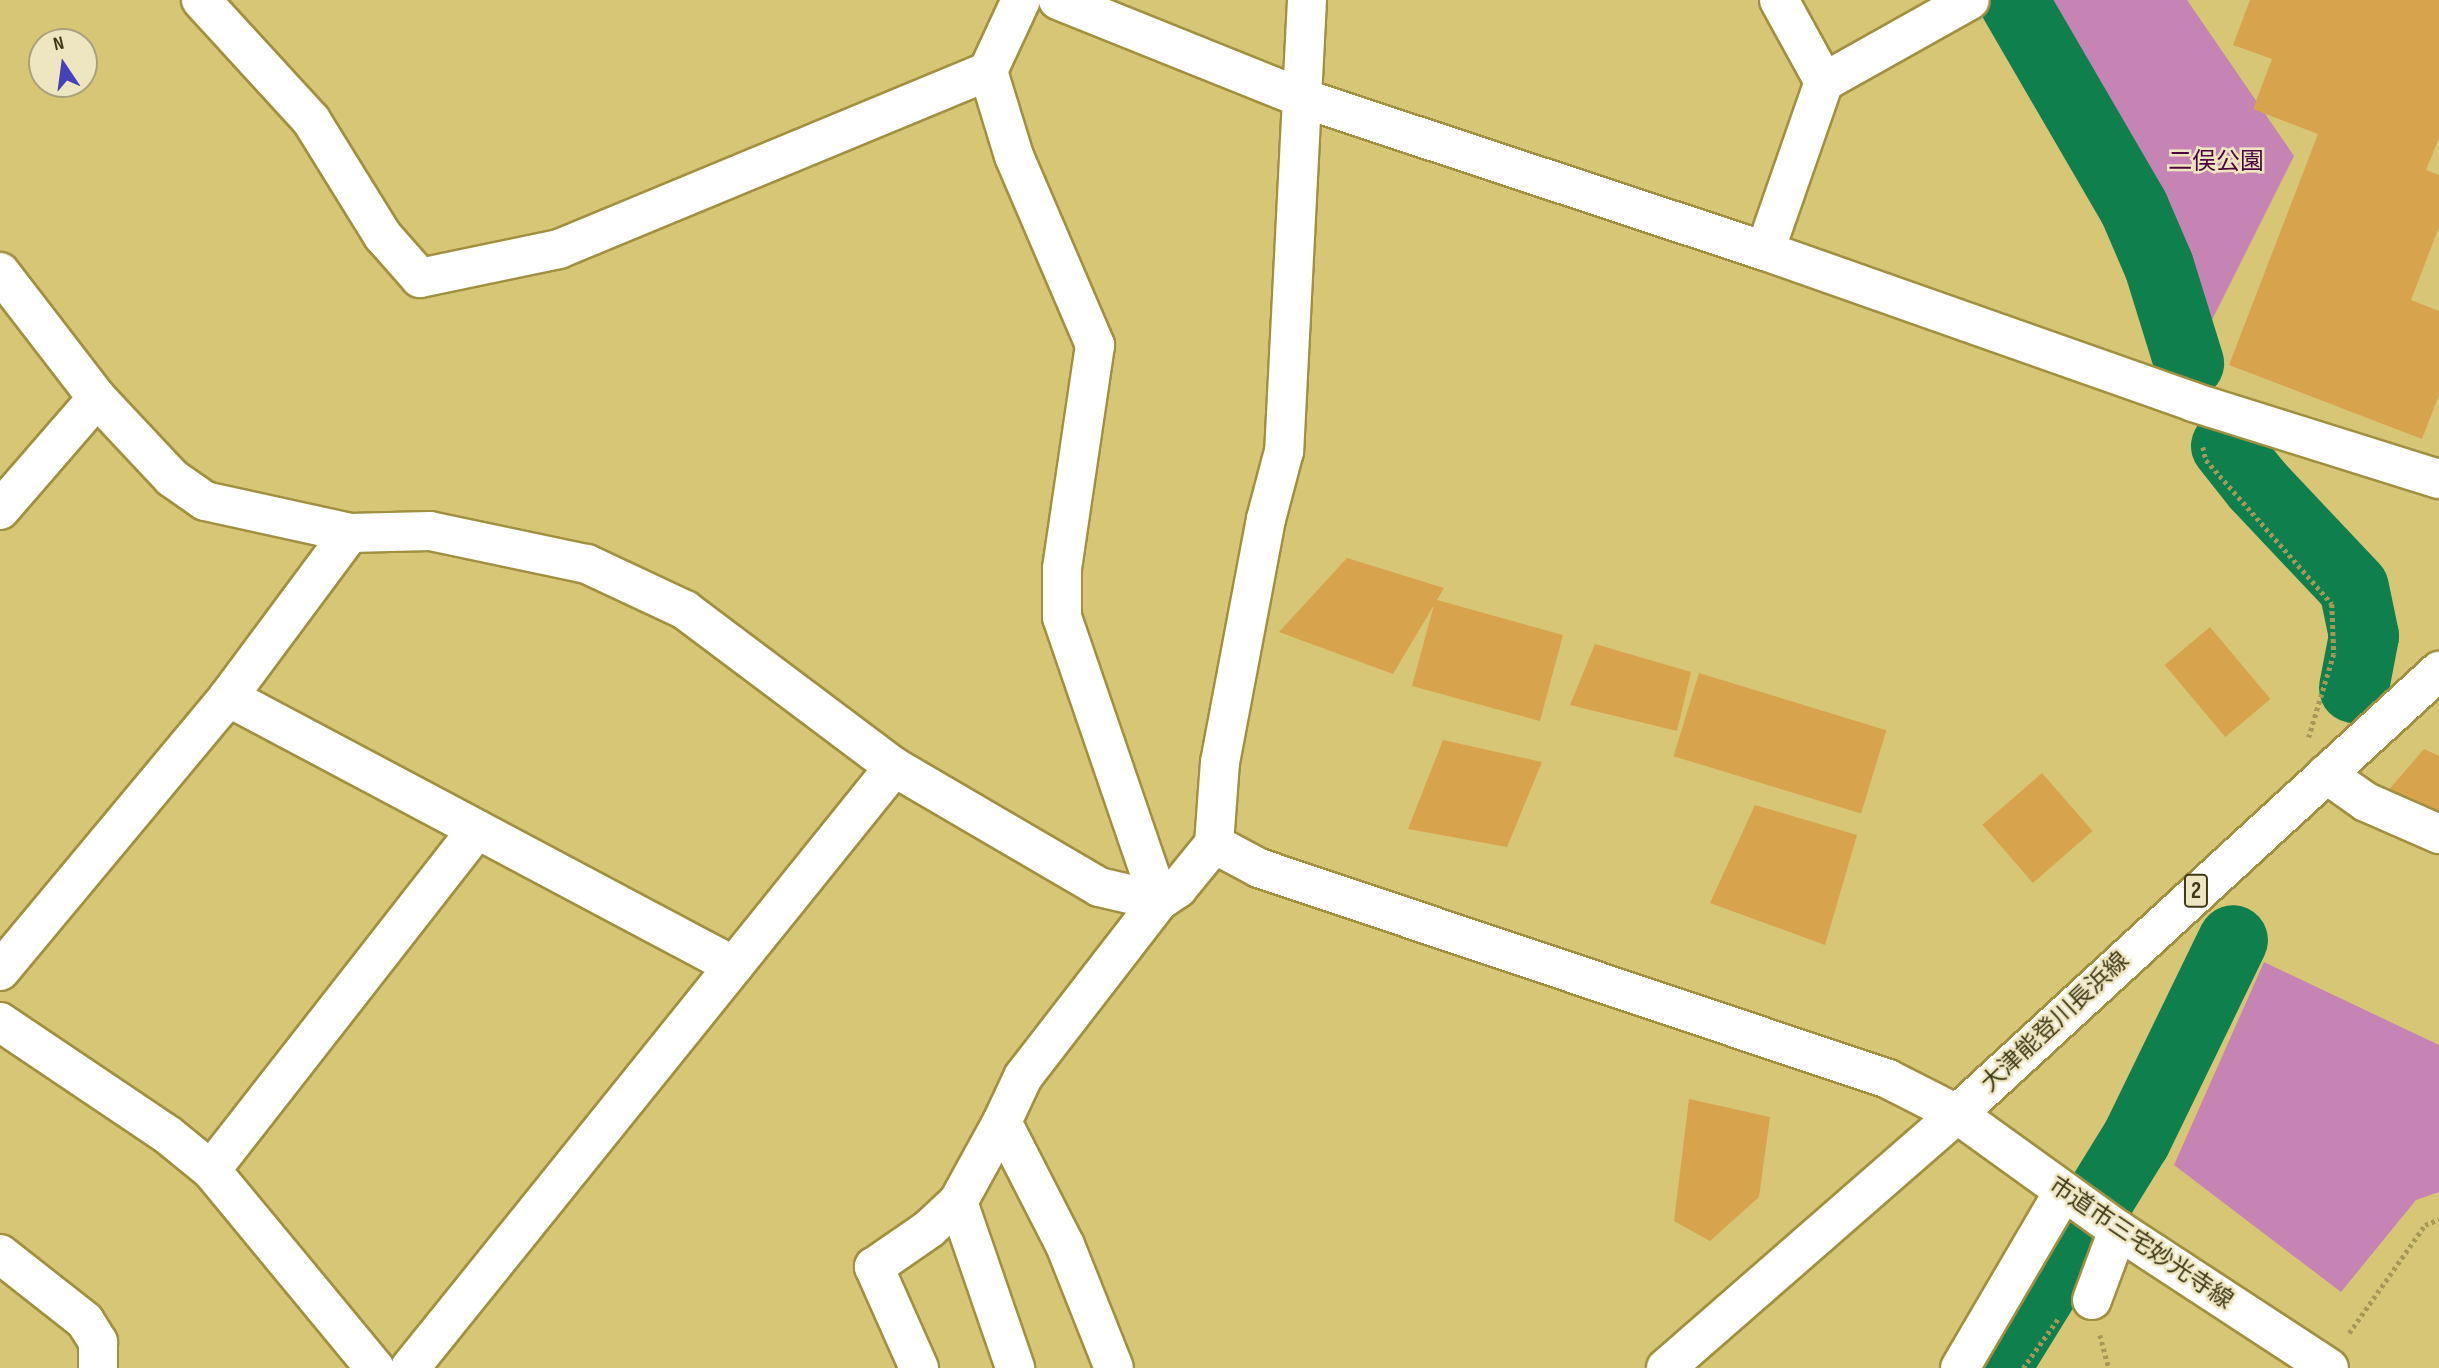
<!DOCTYPE html>
<meta charset="utf-8">
<style>
body{margin:0}
#map{position:relative;width:2439px;height:1368px;overflow:hidden;background:#d7c676;font-family:"Sofia Sans Condensed","Noto Sans JP",sans-serif}
div>[style]{position:absolute}
.green>*{inset:0;background:#c584b3}
.river>*{height:70px;margin:-35px;padding:0 35px;transform-origin:35px;border-radius:35px;background:#0f7f4e}
.building>*{inset:0;background:#d8a34d;transform-origin:0 0}
.path>*{height:4.5px;margin-top:-2.25px;transform-origin:0;background:repeating-linear-gradient(90deg,#a69857 0 3.5px,transparent 0 7px)}
.roads{filter:drop-shadow(2px 0 #a19040) drop-shadow(-2px 0 #a19040) drop-shadow(0 2px #a19040) drop-shadow(0 -2px #a19040)}
.minor>*{height:38px;margin:-19px;padding:0 19px;transform-origin:19px;border-radius:19px;background:#fff}
.major>*{height:38px;margin:-19px;padding:0 19px;transform-origin:19px;border-radius:19px;background:#fff}
span{translate:-50% -50%;white-space:nowrap;text-align:center;line-height:1.15;-webkit-text-stroke:5px #eee6c0;paint-order:stroke}
.shield-label span{padding:2px 5px;background:#eee6c0;border:2px solid;border-radius:5px;-webkit-text-stroke-width:0}
.shield-label{font-size:23px;color:#403917;font-weight:700}
.park-label{font-size:24px;color:#4c043f}
.street-label{font-size:24px;color:#403917}
.north{position:absolute;left:28px;top:28px;width:70px;height:70px;box-sizing:border-box;background:#eee6c0;border:2px solid #a8a17c;border-radius:50%;rotate:347deg;font-size:19px;font-weight:700;line-height:28px;text-align:center;color:#403917}
.north::after{content:'';display:block;margin:auto;width:24px;height:32px;background:#4442b8;clip-path:polygon(50% 0,100% 100%,50% 72%,0 100%)}
</style>
<div id="map">
<div class="green">
<div style="clip-path:polygon(2053px 0,2187px 0,2294px 156px,2212px 320px,2136px 149px)"></div>
<div style="clip-path:polygon(2264px 962px,2439px 1045px,2439px 1192px,2416px 1200px,2341px 1292px,2174px 1165px)"></div>
</div>
<div class="river">
<div style="left:2013px;top:0;width:241px;rotate:59.8deg"></div>
<div style="left:2134px;top:208px;width:63px;rotate:66.7deg"></div>
<div style="left:2159px;top:266px;width:102px;rotate:72.8deg"></div>
<div style="left:2226px;top:446px;width:50px;rotate:51.5deg"></div>
<div style="left:2257px;top:485px;width:141px;rotate:46.7deg"></div>
<div style="left:2354px;top:588px;width:49px;rotate:78.2deg"></div>
<div style="left:2364px;top:636px;width:53px;rotate:100.9deg"></div>
<div style="left:1995px;top:1368px;width:268px;rotate:-58.3deg"></div>
<div style="left:2136px;top:1140px;width:222px;rotate:-64.1deg"></div>
</div>
<div class="building">
<div style="clip-path:polygon(2250px 0,2439px 0,2439px 138px,2426px 170px,2439px 175px,2439px 227px,2411px 300px,2439px 311px,2439px 395px,2422px 439px,2229px 365px,2318px 134px,2253px 109px,2272px 59px,2233px 45px)"></div>
<div style="clip-path:polygon(1347px 558px,1444px 588px,1437px 600px,1563px 635px,1540px 721px,1412px 686px,1434px 605px,1393px 674px,1279px 632px)"></div>
<div style="left:2210px;top:627px;width:94px;height:59px;rotate:50deg"></div>
<div style="clip-path:polygon(1595px 644px,1691px 672px,1677px 731px,1570px 705px)"></div>
<div style="left:1699px;top:673px;width:196px;height:87px;rotate:17deg"></div>
<div style="clip-path:polygon(1443px 740px,1542px 762px,1507px 847px,1408px 829px)"></div>
<div style="clip-path:polygon(2424px 749px,2439px 756px,2439px 817px,2387px 792px)"></div>
<div style="left:2042px;top:773px;width:77px;height:79px;rotate:49deg"></div>
<div style="clip-path:polygon(1755px 805px,1857px 835px,1825px 945px,1710px 903px)"></div>
<div style="clip-path:polygon(1689px 1099px,1770px 1117px,1759px 1197px,1710px 1241px,1674px 1221px)"></div>
</div>
<div class="path">
<div style="left:2203px;top:447px;width:13px;rotate:77deg"></div>
<div style="left:2206px;top:460px;width:191px;rotate:48.8deg"></div>
<div style="left:2332px;top:604px;width:50px;rotate:87.7deg"></div>
<div style="left:2334px;top:654px;width:87px;rotate:106.8deg"></div>
<div style="left:2349px;top:1333px;width:132px;rotate:-54.9deg"></div>
<div style="left:2425px;top:1225px;width:15px;rotate:-23deg"></div>
<div style="left:2100px;top:1335px;width:34px;rotate:75deg"></div>
<div style="left:2023px;top:1368px;width:60px;rotate:-54.5deg"></div>
</div>
<div class="roads">
<div class="minor">
<div style="left:201px;top:0;width:163px;rotate:47.5deg"></div>
<div style="left:311px;top:120px;width:137px;rotate:58.2deg"></div>
<div style="left:383px;top:236px;width:56px;rotate:48.6deg"></div>
<div style="left:420px;top:278px;width:142px;rotate:-11.8deg"></div>
<div style="left:559px;top:249px;width:464px;rotate:-22.5deg"></div>
<div style="left:988px;top:71px;width:78px;rotate:-65.1deg"></div>
<div style="left:1058px;top:0;width:260px;rotate:21.9deg"></div>
<div style="left:1299px;top:97px;width:491px;rotate:18.3deg"></div>
<div style="left:1765px;top:251px;width:454px;rotate:19.4deg"></div>
<div style="left:2193px;top:402px;width:258px;rotate:17.4deg"></div>
<div style="left:1307px;top:0;width:452px;rotate:92.9deg"></div>
<div style="left:1284px;top:451px;width:70px;rotate:104.8deg"></div>
<div style="left:1266px;top:519px;width:247px;rotate:100.7deg"></div>
<div style="left:1220px;top:762px;width:82px;rotate:94.2deg"></div>
<div style="left:1214px;top:844px;width:51px;rotate:28.1deg"></div>
<div style="left:1259px;top:868px;width:663px;rotate:18.54deg"></div>
<div style="left:1888px;top:1079px;width:77px;rotate:26.9deg"></div>
<div style="left:1957px;top:1114px;width:198px;rotate:35.8deg"></div>
<div style="left:2118px;top:1230px;width:252px;rotate:33.2deg"></div>
<div style="left:1779px;top:0;width:94px;rotate:61.2deg"></div>
<div style="left:988px;top:71px;width:89px;rotate:73deg"></div>
<div style="left:1014px;top:156px;width:206px;rotate:66.8deg"></div>
<div style="left:1095px;top:345px;width:226px;rotate:98.4deg"></div>
<div style="left:1062px;top:569px;width:48px;rotate:90deg"></div>
<div style="left:1062px;top:617px;width:300px;rotate:71.1deg"></div>
<div style="left:1159px;top:901px;width:222px;rotate:127.7deg"></div>
<div style="left:1023px;top:1077px;width:50px;rotate:115deg"></div>
<div style="left:1002px;top:1122px;width:138px;rotate:62.9deg"></div>
<div style="left:1065px;top:1245px;width:132px;rotate:68.3deg"></div>
<div style="left:1765px;top:251px;width:179px;rotate:-70.8deg"></div>
<div style="left:1824px;top:82px;width:167px;rotate:-29.3deg"></div>
<div style="left:0;top:272px;width:159px;rotate:52.4deg"></div>
<div style="left:97px;top:398px;width:110px;rotate:46.8deg"></div>
<div style="left:172px;top:478px;width:40px;rotate:34.9deg"></div>
<div style="left:205px;top:501px;width:148px;rotate:12.4deg"></div>
<div style="left:350px;top:533px;width:80px;rotate:-1.4deg"></div>
<div style="left:430px;top:531px;width:160px;rotate:11.9deg"></div>
<div style="left:587px;top:564px;width:108px;rotate:25.1deg"></div>
<div style="left:685px;top:610px;width:261px;rotate:36.9deg"></div>
<div style="left:894px;top:767px;width:238px;rotate:30.3deg"></div>
<div style="left:1099px;top:887px;width:62px;rotate:13.1deg"></div>
<div style="left:1159px;top:901px;width:23px;rotate:-34deg"></div>
<div style="left:1178px;top:888px;width:57px;rotate:-50.7deg"></div>
<div style="left:0;top:510px;width:148px;rotate:-49.1deg"></div>
<div style="left:228px;top:697px;width:573px;rotate:28deg"></div>
<div style="left:2326px;top:774px;width:49px;rotate:35deg"></div>
<div style="left:2366px;top:802px;width:80px;rotate:23.7deg"></div>
<div style="left:0;top:971px;width:356px;rotate:-50.2deg"></div>
<div style="left:228px;top:697px;width:204px;rotate:-53.4deg"></div>
<div style="left:0;top:1022px;width:202px;rotate:33.9deg"></div>
<div style="left:168px;top:1135px;width:55px;rotate:39.1deg"></div>
<div style="left:211px;top:1170px;width:257px;rotate:50.4deg"></div>
<div style="left:1002px;top:1122px;width:91px;rotate:118.8deg"></div>
<div style="left:958px;top:1202px;width:176px;rotate:71deg"></div>
<div style="left:211px;top:1170px;width:432px;rotate:-52deg"></div>
<div style="left:0;top:1254px;width:108px;rotate:38.2deg"></div>
<div style="left:85px;top:1321px;width:25px;rotate:58deg"></div>
<div style="left:98px;top:1342px;width:26px;rotate:90deg"></div>
<div style="left:2092px;top:1300px;width:75px;rotate:-69.6deg"></div>
<div style="left:410px;top:1368px;width:772px;rotate:-51.15deg"></div>
<div style="left:919px;top:1368px;width:111px;rotate:-114deg"></div>
<div style="left:874px;top:1267px;width:67px;rotate:-34.6deg"></div>
<div style="left:929px;top:1229px;width:40px;rotate:-43deg"></div>
<div style="left:1960px;top:1368px;width:205px;rotate:-59.6deg"></div>
</div>
<div class="major">
<div style="left:1666px;top:1368px;width:386px;rotate:-41.1deg"></div>
<div style="left:1957px;top:1114px;width:655px;rotate:-42.59deg"></div>
</div>
</div>
<div class="shield-label">
<span style="left:2196px;top:891px">2</span>
</div>
<div class="park-label">
<span style="left:2216px;top:162px">二俣公園</span>
</div>
<div class="street-label">
<span style="left:2055px;top:1022px;rotate:-43deg">大津能登川長浜線</span>
<span style="left:2141px;top:1243px;rotate:34deg">市道市三宅妙光寺線</span>
</div>
<div class="north">N</div>
</div>
